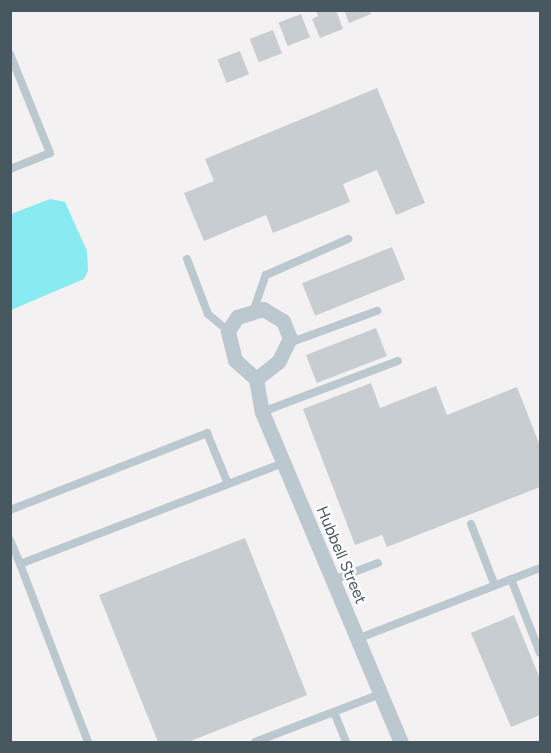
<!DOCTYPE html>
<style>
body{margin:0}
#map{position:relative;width:551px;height:753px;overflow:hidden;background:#f4f1f2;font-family:Figtree,sans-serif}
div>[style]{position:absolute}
.water>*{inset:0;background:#89eaf2}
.building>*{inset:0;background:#c8cdd1;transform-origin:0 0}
.lane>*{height:8px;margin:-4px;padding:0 4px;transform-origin:4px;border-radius:4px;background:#bcc8cf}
.street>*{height:15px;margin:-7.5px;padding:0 7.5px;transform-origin:7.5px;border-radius:7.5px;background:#bcc8cf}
span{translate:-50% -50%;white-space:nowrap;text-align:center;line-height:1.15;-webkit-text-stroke:4.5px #fff;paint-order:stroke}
.street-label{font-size:16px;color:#485860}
.frame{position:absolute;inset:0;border:12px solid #485860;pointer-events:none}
</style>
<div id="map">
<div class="water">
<div style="clip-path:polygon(50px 199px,65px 202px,87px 251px,88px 271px,84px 279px,11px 310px,11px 214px)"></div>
</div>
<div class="building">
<div style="clip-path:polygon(316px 10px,336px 10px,343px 29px,320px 38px,312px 19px,318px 16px)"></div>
<div style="clip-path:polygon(344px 10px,370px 10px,371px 14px,349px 23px)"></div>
<div style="left:301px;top:14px;width:25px;height:24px;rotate:69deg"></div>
<div style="left:273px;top:30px;width:25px;height:25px;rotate:69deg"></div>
<div style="left:240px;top:51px;width:25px;height:24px;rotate:69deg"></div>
<div style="clip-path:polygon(377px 88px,425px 203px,396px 215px,377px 170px,343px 184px,350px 202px,273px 233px,266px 215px,204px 241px,184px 193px,214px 181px,205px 159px)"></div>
<div style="left:392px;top:247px;width:35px;height:97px;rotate:68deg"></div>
<div style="left:376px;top:328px;width:30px;height:75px;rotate:69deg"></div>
<div style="clip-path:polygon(371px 383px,380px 408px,436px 386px,447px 415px,517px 387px,540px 446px,540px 487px,387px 547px,382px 535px,355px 545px,303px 409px)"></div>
<div style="clip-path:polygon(245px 538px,307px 695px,188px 742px,158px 742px,99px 595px)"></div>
<div style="clip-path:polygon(514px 615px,540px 679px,540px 715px,511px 727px,471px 633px)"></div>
</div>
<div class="lane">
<div style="left:10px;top:54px;width:107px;rotate:68deg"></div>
<div style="left:50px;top:153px;width:43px;rotate:158.2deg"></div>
<div style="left:187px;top:259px;width:59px;rotate:69.1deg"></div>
<div style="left:208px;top:314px;width:26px;rotate:40deg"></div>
<div style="left:254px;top:309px;width:36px;rotate:-71deg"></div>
<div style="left:266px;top:275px;width:90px;rotate:-23.7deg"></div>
<div style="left:289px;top:343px;width:94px;rotate:-20deg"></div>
<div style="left:262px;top:412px;width:145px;rotate:-20.6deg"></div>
<div style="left:10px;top:510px;width:212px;rotate:-21.3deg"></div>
<div style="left:207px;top:433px;width:55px;rotate:67.6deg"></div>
<div style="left:471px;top:524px;width:66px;rotate:68.8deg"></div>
<div style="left:10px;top:540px;width:26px;rotate:67deg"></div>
<div style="left:511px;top:579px;width:79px;rotate:68.6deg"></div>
<div style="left:333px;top:580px;width:48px;rotate:-20.7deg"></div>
<div style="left:357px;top:639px;width:196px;rotate:-21.2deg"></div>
<div style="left:334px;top:712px;width:32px;rotate:68deg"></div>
<div style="left:88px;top:742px;width:191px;rotate:-110.9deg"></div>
<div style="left:20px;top:564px;width:282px;rotate:-21deg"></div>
<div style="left:255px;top:742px;width:135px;rotate:-20.9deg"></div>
</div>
<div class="street">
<div style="left:256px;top:379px;width:28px;rotate:-138deg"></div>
<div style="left:235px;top:360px;width:30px;rotate:-104deg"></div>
<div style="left:228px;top:331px;width:17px;rotate:-57deg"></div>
<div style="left:237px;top:317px;width:27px;rotate:-17deg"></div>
<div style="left:263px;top:309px;width:23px;rotate:31deg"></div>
<div style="left:283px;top:321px;width:18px;rotate:68deg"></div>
<div style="left:290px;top:338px;width:25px;rotate:116deg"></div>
<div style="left:279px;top:361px;width:29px;rotate:142deg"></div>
<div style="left:256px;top:379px;width:34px;rotate:80deg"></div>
<div style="left:262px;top:412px;width:358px;rotate:67.2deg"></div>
</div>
<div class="street-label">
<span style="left:341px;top:555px;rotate:67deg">Hubbell Street</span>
</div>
<div class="frame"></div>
</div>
